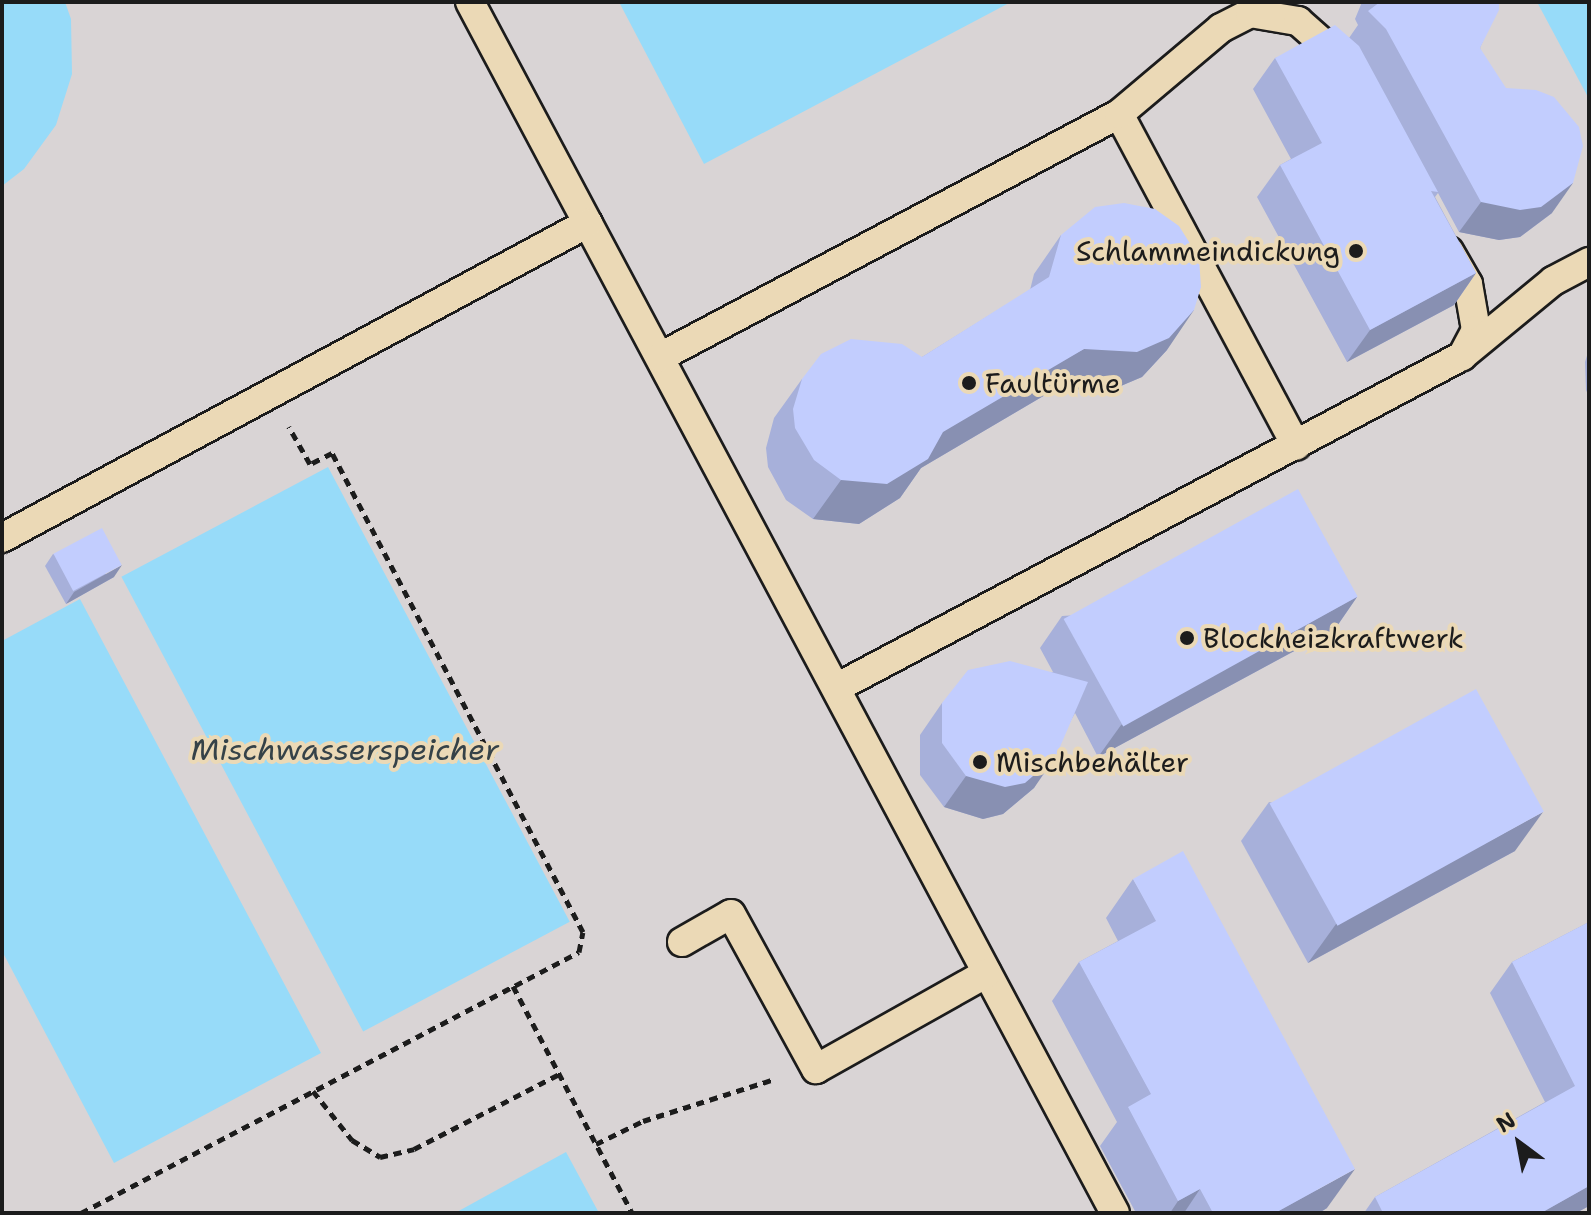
<!DOCTYPE html>
<meta charset="utf-8">
<style>
body{margin:0}
#map{position:relative;width:1591px;height:1215px;overflow:hidden;background:#e3d7c4;font-family:"Shantell Sans",sans-serif}
div>[style]{position:absolute}
.built>*{inset:0;background:#d9d4d5;transform-origin:0 0}
.water>*{inset:0;background:#97dbf9;transform-origin:0 0}
.path>*{height:5px;margin-top:-2.5px;transform-origin:0;background:repeating-linear-gradient(90deg,#1c1c1c 0 8px,transparent 0 14px)}
.roads{filter:drop-shadow(2px 0 #1c1c1c) drop-shadow(-2px 0 #1c1c1c) drop-shadow(0 2px #1c1c1c) drop-shadow(0 -2px #1c1c1c)}
.service>*{height:28px;margin:-14px;padding:0 14px;transform-origin:14px;border-radius:14px;background:#ebd9b6}
.wall>*{inset:0;background:#a7b0da}
.shaded-wall>*{inset:0;background:#8890b2}
.building>*{inset:0;background:#c2cdfe;transform-origin:0 0}
.dots>*{width:22px;height:22px;translate:-50% -50%;box-sizing:border-box;border:4px solid #ebd9b6;border-radius:50%}
span{translate:-50% -50%;white-space:nowrap;text-align:center;line-height:1.15;-webkit-text-stroke:8px #ebd9b6;paint-order:stroke}
.poi-label{font-size:28px;color:#1c1c1c}
.right{translate:-100% -50%;text-align:right}
.left{translate:0 -50%;text-align:left}
.water-label{font-size:30px;color:#354248;font-style:italic}
.frame{position:absolute;inset:0;border:4px solid #1c1c1c;pointer-events:none}
.north{position:absolute;left:1479px;top:1103px;width:80px;height:80px;-webkit-text-stroke:6px #ebd9b6;paint-order:stroke;rotate:328deg;font-size:22px;font-weight:700;line-height:32px;text-align:center;color:#1c1c1c}
.north::after{content:'';display:block;margin:auto;width:28px;height:36px;background:#1c1c1c;clip-path:polygon(50% 0,100% 100%,50% 72%,0 100%)}
</style>
<div id="map">
<div class="built">
<div style="left:2px;top:2px;width:1587px;height:1211px"></div>
</div>
<div class="water">
<div style="clip-path:polygon(2px 2px,65px 2px,71px 19px,72px 74px,56px 125px,24px 169px,2px 186px)"></div>
<div style="clip-path:polygon(619px 2px,1011px 2px,704px 164px)"></div>
<div style="clip-path:polygon(1537px 2px,1589px 2px,1589px 99px)"></div>
<div style="left:328px;top:467px;width:515px;height:234px;rotate:62deg"></div>
<div style="clip-path:polygon(80px 599px,321px 1053px,114px 1163px,2px 951px,2px 641px)"></div>
<div style="clip-path:polygon(566px 1152px,599px 1213px,455px 1213px)"></div>
</div>
<div class="path">
<div style="left:513px;top:986px;width:256px;rotate:62.3deg"></div>
<div style="left:313px;top:1091px;width:63px;rotate:51.5deg"></div>
<div style="left:352px;top:1140px;width:33px;rotate:31deg"></div>
<div style="left:380px;top:1157px;width:35px;rotate:-13deg"></div>
<div style="left:414px;top:1149px;width:163px;rotate:-27.3deg"></div>
<div style="left:596px;top:1144px;width:52px;rotate:-26.1deg"></div>
<div style="left:643px;top:1121px;width:139px;rotate:-17.7deg"></div>
<div style="left:81px;top:1213px;width:562px;rotate:-27.66deg"></div>
<div style="left:579px;top:952px;width:20px;rotate:-79deg"></div>
<div style="left:583px;top:932px;width:541px;rotate:-117.65deg"></div>
<div style="left:332px;top:453px;width:25px;rotate:153deg"></div>
<div style="left:310px;top:464px;width:43px;rotate:-119.6deg"></div>
</div>
<div class="roads">
<div class="service">
<div style="left:470px;top:2px;width:1372px;rotate:61.96deg"></div>
<div style="left:1119px;top:114px;width:376px;rotate:61.9deg"></div>
<div style="left:1449px;top:251px;width:38px;rotate:60deg"></div>
<div style="left:1468px;top:284px;width:47px;rotate:80.1deg"></div>
<div style="left:1476px;top:330px;width:30px;rotate:118deg"></div>
<div style="left:660px;top:357px;width:519px;rotate:-27.9deg"></div>
<div style="left:1119px;top:114px;width:133px;rotate:-40.1deg"></div>
<div style="left:1221px;top:28px;width:33px;rotate:-27deg"></div>
<div style="left:1250px;top:13px;width:49px;rotate:9.5deg"></div>
<div style="left:1298px;top:21px;width:60px;rotate:41.6deg"></div>
<div style="left:2px;top:538px;width:665px;rotate:-28.26deg"></div>
<div style="left:836px;top:688px;width:709px;rotate:-27.94deg"></div>
<div style="left:1462px;top:356px;width:118px;rotate:-39.5deg"></div>
<div style="left:1553px;top:281px;width:41px;rotate:-27.8deg"></div>
<div style="left:682px;top:942px;width:56px;rotate:-29.7deg"></div>
<div style="left:731px;top:914px;width:177px;rotate:61.3deg"></div>
<div style="left:816px;top:1069px;width:196px;rotate:-29.3deg"></div>
</div>
</div>
<div class="wall">
<div style="clip-path:polygon(1362px 2px,1499px 2px,1480px 48px,1552px 213px,1520px 237px,1499px 240px,1459px 232px,1438px 193px,1435px 197px,1476px 273px,1454px 305px,1347px 362px,1257px 197px,1280px 165px,1291px 159px,1253px 89px,1275px 58px,1349px 38px,1358px 25px,1355px 19px)"></div>
<div style="clip-path:polygon(1061px 235px,1167px 350px,1142px 377px,1109px 391px,1057px 388px,921px 468px,900px 498px,859px 524px,813px 519px,786px 500px,768px 467px,766px 448px,774px 418px,802px 379px,922px 357px,1030px 290px,1034px 274px)"></div>
<div style="clip-path:polygon(1589px 349px,1589px 397px,1586px 390px,1585px 362px)"></div>
<div style="clip-path:polygon(53px 554px,114px 577px,66px 604px,45px 566px)"></div>
<div style="clip-path:polygon(1357px 597px,1335px 629px,1098px 757px,1075px 713px,1034px 788px,1003px 814px,983px 819px,944px 807px,920px 775px,920px 735px,942px 703px,1053px 672px,1040px 648px,1062px 616px)"></div>
<div style="clip-path:polygon(1269px 802px,1515px 851px,1308px 963px,1241px 841px)"></div>
<div style="clip-path:polygon(1133px 879px,1327px 1208px,1319px 1213px,1136px 1213px,1100px 1146px,1117px 1122px,1052px 1001px,1079px 962px,1118px 941px,1106px 918px)"></div>
<div style="clip-path:polygon(1589px 922px,1589px 1206px,1576px 1213px,1364px 1213px,1375px 1197px,1545px 1102px,1490px 993px,1512px 962px)"></div>
</div>
<div class="shaded-wall">
<div style="clip-path:polygon(1573px 183px,1552px 213px,1520px 237px,1499px 240px,1459px 232px,1481px 202px)"></div>
<div style="clip-path:polygon(1476px 273px,1454px 305px,1347px 362px,1370px 330px)"></div>
<div style="clip-path:polygon(1194px 310px,1167px 350px,1142px 377px,1109px 391px,1057px 388px,921px 468px,900px 498px,859px 524px,813px 519px,841px 480px,1084px 349px)"></div>
<div style="clip-path:polygon(122px 565px,114px 577px,66px 604px,74px 592px)"></div>
<div style="clip-path:polygon(1357px 597px,1335px 629px,1098px 757px,1121px 725px)"></div>
<div style="clip-path:polygon(1056px 756px,1034px 788px,1003px 814px,983px 819px,944px 807px,966px 776px)"></div>
<div style="clip-path:polygon(1543px 812px,1515px 851px,1308px 963px,1336px 924px)"></div>
<div style="clip-path:polygon(1355px 1169px,1327px 1208px,1319px 1213px,1275px 1213px)"></div>
<div style="clip-path:polygon(1589px 1186px,1589px 1206px,1576px 1213px,1541px 1213px)"></div>
<div style="clip-path:polygon(1200px 1189px,1184px 1213px,1170px 1213px,1178px 1201px)"></div>
</div>
<div class="building">
<div style="clip-path:polygon(1380px 2px,1499px 2px,1499px 10px,1480px 48px,1506px 88px,1536px 90px,1554px 97px,1579px 127px,1583px 146px,1573px 183px,1541px 207px,1520px 210px,1481px 202px,1386px 29px,1368px 11px)"></div>
<div style="clip-path:polygon(1335px 25px,1359px 46px,1438px 192px,1431px 191px,1476px 273px,1370px 330px,1280px 165px,1322px 143px,1275px 58px)"></div>
<div style="clip-path:polygon(1124px 203px,1155px 209px,1179px 226px,1199px 258px,1201px 287px,1194px 310px,1169px 338px,1137px 352px,1084px 349px,943px 432px,928px 459px,887px 484px,841px 480px,814px 460px,795px 428px,793px 409px,802px 379px,821px 354px,851px 339px,902px 344px,922px 357px,1049px 277px,1061px 235px,1095px 207px)"></div>
<div style="left:1298px;top:489px;width:123px;height:268px;rotate:61deg"></div>
<div style="left:102px;top:528px;width:42px;height:55px;rotate:62deg"></div>
<div style="clip-path:polygon(1010px 661px,1088px 682px,1056px 756px,1025px 783px,1005px 787px,966px 776px,942px 743px,942px 703px,968px 670px)"></div>
<div style="left:1476px;top:689px;width:140px;height:236px;rotate:61deg"></div>
<div style="clip-path:polygon(1183px 851px,1355px 1169px,1275px 1213px,1213px 1213px,1200px 1189px,1178px 1201px,1128px 1107px,1151px 1094px,1079px 962px,1156px 921px,1133px 879px)"></div>
<div style="clip-path:polygon(1589px 922px,1589px 1186px,1541px 1213px,1383px 1213px,1375px 1197px,1575px 1086px,1512px 962px)"></div>
</div>
<div class="dots">
<div style="left:1356px;top:251px;background:#1c1c1c"></div>
<div style="left:969px;top:383px;background:#1c1c1c"></div>
<div style="left:1187px;top:638px;background:#1c1c1c"></div>
<div style="left:980px;top:762px;background:#1c1c1c"></div>
</div>
<div class="poi-label">
<span class="right" style="left:1340px;top:251px">Schlammeindickung</span>
<span class="left" style="left:985px;top:383px">Faultürme</span>
<span class="left" style="left:1203px;top:638px">Blockheizkraftwerk</span>
<span class="left" style="left:996px;top:762px">Mischbehälter</span>
</div>
<div class="water-label">
<span style="left:345px;top:750px">Mischwasserspeicher</span>
</div>
<div class="frame"></div>
<div class="north">N</div>
</div>
